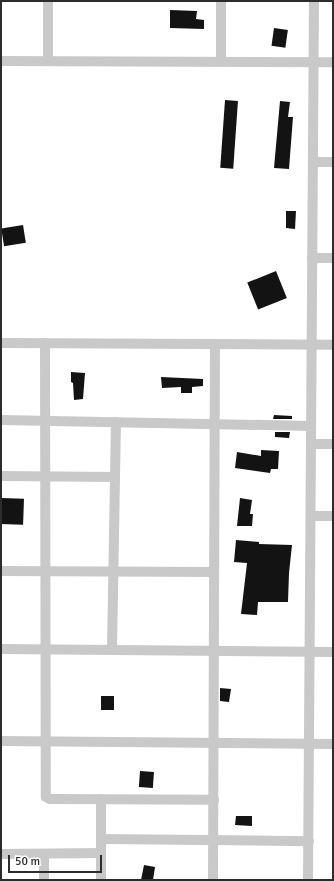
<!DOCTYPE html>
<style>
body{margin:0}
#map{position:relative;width:334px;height:881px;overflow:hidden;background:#fff;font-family:Signika,sans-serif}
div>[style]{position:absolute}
.building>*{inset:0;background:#131313;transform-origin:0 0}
.street>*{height:10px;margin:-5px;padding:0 5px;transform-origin:5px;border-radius:5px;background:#c9c9c9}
span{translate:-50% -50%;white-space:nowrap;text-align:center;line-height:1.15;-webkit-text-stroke:4px #fff;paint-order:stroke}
.frame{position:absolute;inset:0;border:2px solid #2c2c2c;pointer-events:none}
.scale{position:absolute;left:8px;top:855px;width:94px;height:18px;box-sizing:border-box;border:2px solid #2c2c2c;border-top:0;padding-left:5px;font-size:12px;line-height:14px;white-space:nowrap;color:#2c2c2c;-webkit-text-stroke:3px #fff;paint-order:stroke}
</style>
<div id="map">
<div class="building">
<div style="clip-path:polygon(170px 10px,197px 11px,196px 19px,204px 20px,204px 29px,170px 28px)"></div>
<div style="left:274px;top:28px;width:14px;height:18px;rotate:8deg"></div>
<div style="left:225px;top:100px;width:13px;height:68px;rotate:4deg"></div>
<div style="clip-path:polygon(280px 101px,290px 102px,288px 117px,293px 117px,289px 169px,274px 168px)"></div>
<div style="clip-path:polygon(286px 211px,296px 211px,295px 229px,286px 228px)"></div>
<div style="left:23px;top:225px;width:18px;height:22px;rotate:81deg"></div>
<div style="left:276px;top:271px;width:29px;height:31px;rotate:68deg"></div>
<div style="clip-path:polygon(71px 372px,85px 373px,83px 399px,74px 400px,73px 383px,71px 382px)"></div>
<div style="clip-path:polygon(161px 377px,203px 379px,203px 386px,192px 387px,192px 393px,181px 393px,181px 387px,162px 388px)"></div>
<div style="clip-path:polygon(274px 415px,292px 416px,292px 419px,273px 419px)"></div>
<div style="clip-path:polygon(275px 432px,290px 432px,289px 438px,275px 437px)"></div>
<div style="clip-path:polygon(261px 450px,279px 451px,278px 469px,271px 469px,270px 473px,235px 468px,237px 452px,261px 456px)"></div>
<div style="left:1px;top:498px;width:23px;height:26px;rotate:2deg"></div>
<div style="clip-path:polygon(240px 498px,252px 500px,250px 514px,253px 514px,252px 526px,237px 526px)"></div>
<div style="clip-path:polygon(236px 540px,259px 542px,259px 544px,292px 545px,289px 573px,288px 602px,258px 602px,257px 615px,241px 614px,247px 563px,234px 562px)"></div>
<div style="clip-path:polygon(220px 688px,231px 689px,229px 702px,220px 701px)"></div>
<div style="left:101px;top:696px;width:13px;height:14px"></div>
<div style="left:140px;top:771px;width:14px;height:16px;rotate:4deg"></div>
<div style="clip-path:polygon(236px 816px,252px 816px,252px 826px,235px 825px)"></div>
<div style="clip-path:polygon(144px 865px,155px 867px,153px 880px,141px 880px)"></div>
</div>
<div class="street">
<div style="left:48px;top:1px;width:60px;rotate:90deg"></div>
<div style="left:221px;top:1px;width:61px;rotate:90deg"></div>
<div style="left:1px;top:61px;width:332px;rotate:0.2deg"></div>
<div style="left:313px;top:162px;width:20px"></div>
<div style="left:312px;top:258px;width:21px"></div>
<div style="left:1px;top:343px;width:332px;rotate:0.3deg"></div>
<div style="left:45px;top:343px;width:454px;rotate:89.9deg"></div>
<div style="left:46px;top:797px;width:4px;rotate:27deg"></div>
<div style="left:50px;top:799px;width:164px;rotate:0.3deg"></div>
<div style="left:1px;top:420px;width:310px;rotate:1.1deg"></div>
<div style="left:312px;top:444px;width:21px"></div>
<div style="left:1px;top:476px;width:114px;rotate:0.5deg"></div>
<div style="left:311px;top:516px;width:22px"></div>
<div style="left:1px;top:571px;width:213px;rotate:0.3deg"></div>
<div style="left:1px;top:649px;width:332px;rotate:0.5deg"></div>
<div style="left:112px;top:650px;width:228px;rotate:-89deg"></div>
<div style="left:1px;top:741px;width:332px;rotate:0.5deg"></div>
<div style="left:101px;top:839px;width:208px;rotate:0.6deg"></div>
<div style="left:1px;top:854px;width:100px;rotate:-0.6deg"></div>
<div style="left:44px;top:880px;width:26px;rotate:-90deg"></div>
<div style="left:101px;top:880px;width:81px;rotate:-90deg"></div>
<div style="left:213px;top:880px;width:536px;rotate:-89.79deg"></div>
<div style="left:308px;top:880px;width:879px;rotate:-89.61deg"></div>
</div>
<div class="frame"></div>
<div class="scale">50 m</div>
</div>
